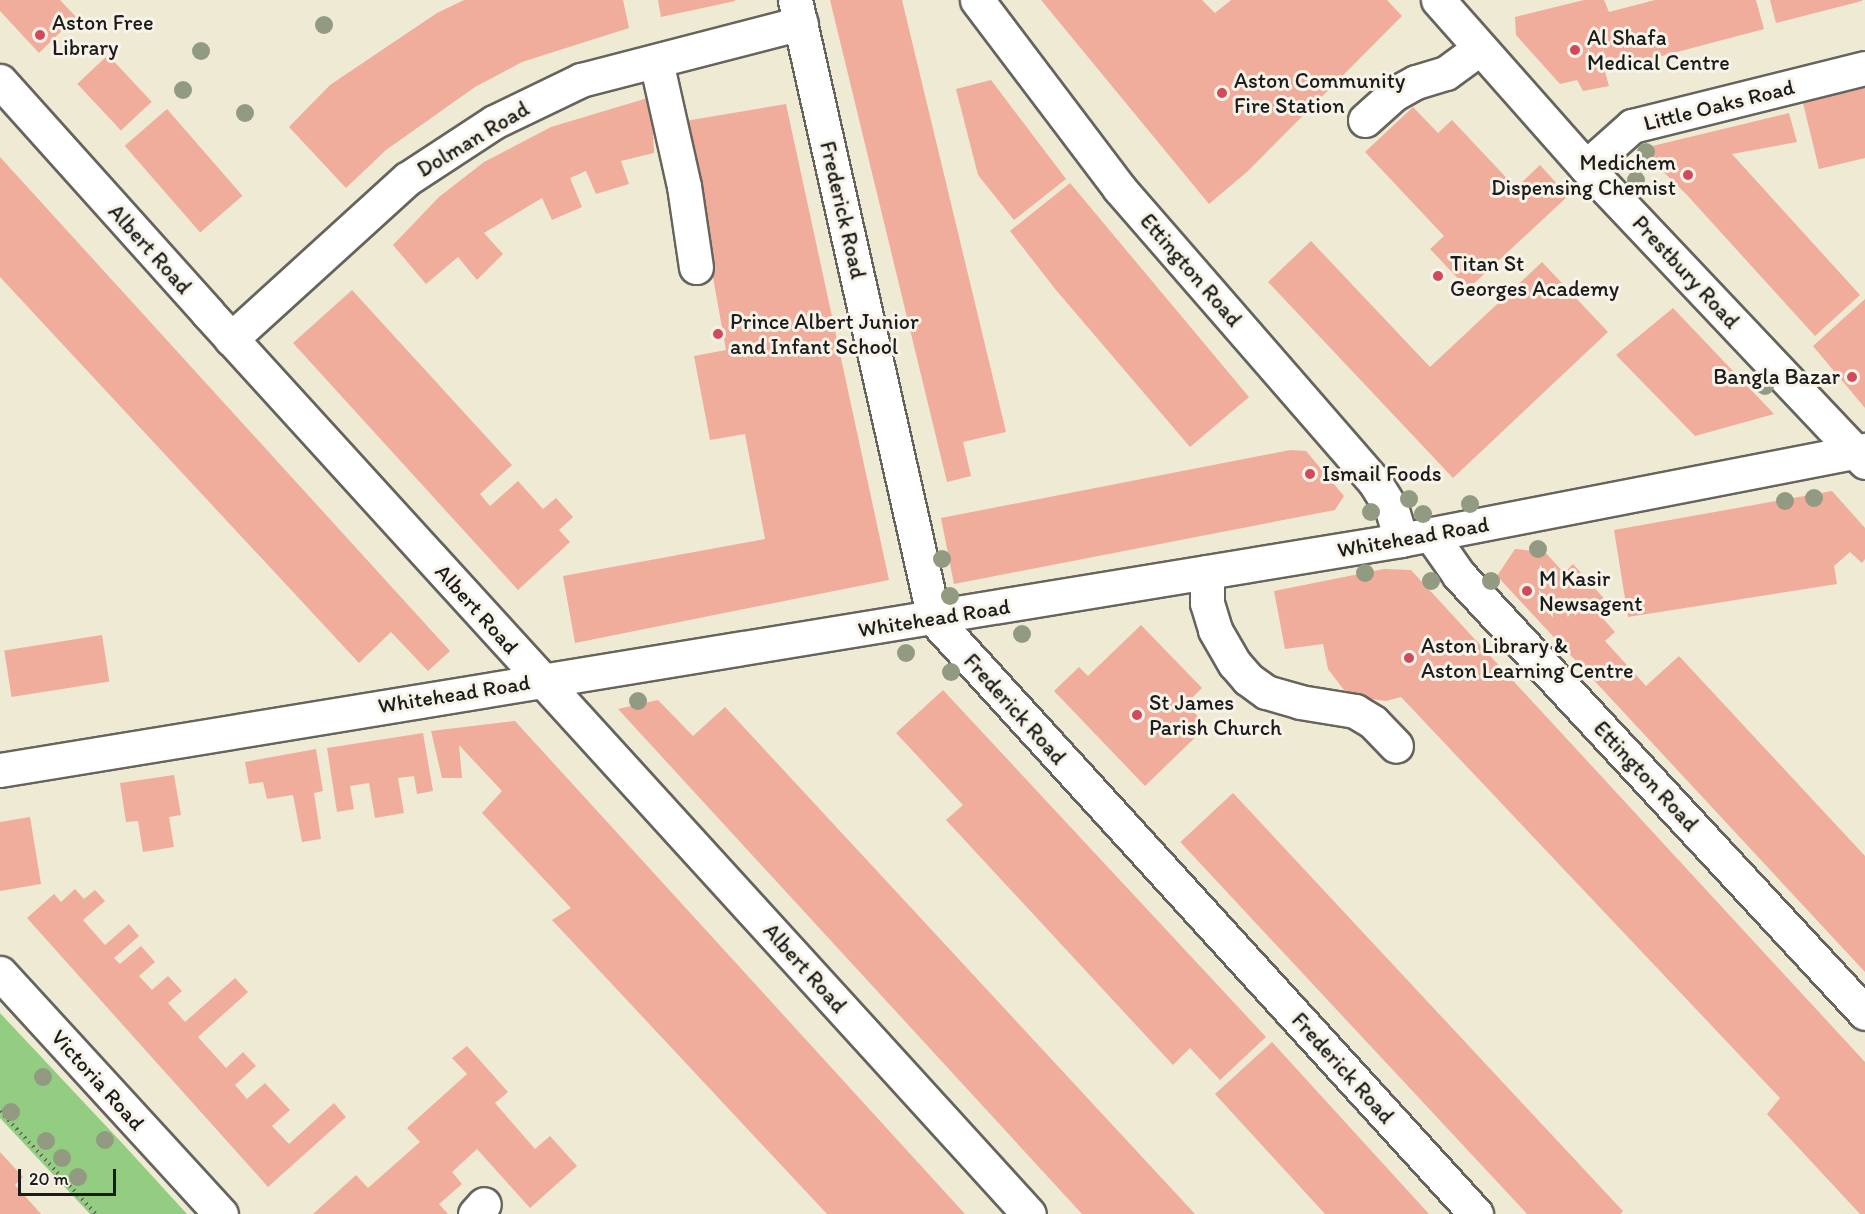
<!DOCTYPE html>
<style>
body{margin:0}
#map{position:relative;width:1865px;height:1214px;overflow:hidden;background:#efead3;font-family:Itim,sans-serif}
div>[style]{position:absolute}
.green>*{inset:0;background:#92cd81}
.building>*{inset:0;background:#f0ad9b;transform-origin:0 0}
.path>*{height:4px;margin-top:-2px;transform-origin:0;background:repeating-linear-gradient(90deg,#66645c 0 1.5px,transparent 0 6px)}
.roads{filter:drop-shadow(2px 0 #66645c) drop-shadow(-2px 0 #66645c) drop-shadow(0 2px #66645c) drop-shadow(0 -2px #66645c)}
.minor>*{height:33px;margin:-16.5px;padding:0 16.5px;transform-origin:16.5px;border-radius:16.5px;background:#fff}
.trees>*{width:18px;height:18px;margin:-9px;border-radius:50%;background:#929b82}
.dots>*{width:16px;height:16px;translate:-50% -50%;box-sizing:border-box;border:3px solid #f7f3e8;border-radius:50%}
span{translate:-50% -50%;white-space:nowrap;text-align:center;line-height:1.15;-webkit-text-stroke:6px #f7f3e8;paint-order:stroke}
.poi-label{font-size:22px;color:#1c1c1c}
.left{translate:0 -50%;text-align:left}
.right{translate:-100% -50%;text-align:right}
.street-label{font-size:22px;color:#1c1c1c}
.scale{position:absolute;left:18px;top:1169px;width:98px;height:27px;box-sizing:border-box;border:3px solid #1c1c1c;border-top:0;padding-left:8px;font-size:18px;line-height:21px;white-space:nowrap;color:#1c1c1c;-webkit-text-stroke:4px #f7f3e8;paint-order:stroke}
</style>
<div id="map">
<div class="green">
<div style="clip-path:polygon(0 1013px,122px 1143px,187px 1214px,90px 1214px,0 1118px)"></div>
</div>
<div class="building">
<div style="clip-path:polygon(0 0,60px 0,76px 17px,39px 53px,0 11px)"></div>
<div style="clip-path:polygon(464px 0,623px 0,629px 28px,522px 62px,475px 87px,386px 150px,346px 188px,289px 127px,330px 85px,437px 13px)"></div>
<div style="clip-path:polygon(658px 0,735px 0,735px 1px,661px 17px)"></div>
<div style="clip-path:polygon(830px 0,902px 0,1006px 432px,963px 442px,971px 476px,947px 482px)"></div>
<div style="clip-path:polygon(1041px 0,1202px 0,1215px 13px,1231px 0,1387px 0,1402px 16px,1248px 171px,1209px 204px)"></div>
<div style="clip-path:polygon(1584px 0,1604px 0,1609px 12px,1655px 0,1756px 0,1764px 29px,1624px 66px,1605px 72px,1609px 86px,1583px 91px,1577px 80px,1560px 84px,1516px 35px,1515px 17px)"></div>
<div style="clip-path:polygon(1770px 0,1862px 0,1862px 1px,1776px 23px)"></div>
<div style="left:108px;top:55px;width:64px;height:42px;rotate:47deg"></div>
<div style="clip-path:polygon(991px 80px,1066px 179px,1014px 220px,978px 175px,956px 89px)"></div>
<div style="clip-path:polygon(1865px 88px,1865px 158px,1819px 169px,1803px 103px)"></div>
<div style="clip-path:polygon(651px 97px,654px 153px,621px 161px,629px 184px,596px 194px,586px 171px,570px 178px,582px 207px,552px 220px,542px 198px,484px 233px,503px 254px,477px 280px,458px 257px,426px 284px,393px 245px,439px 197px,484px 162px,551px 127px)"></div>
<div style="clip-path:polygon(786px 104px,889px 580px,575px 643px,563px 576px,765px 539px,745px 434px,710px 440px,694px 356px,726px 350px,685px 121px)"></div>
<div style="clip-path:polygon(1413px 107px,1438px 133px,1452px 120px,1516px 188px,1540px 165px,1568px 196px,1468px 289px,1430px 249px,1444px 236px,1365px 152px)"></div>
<div style="left:167px;top:109px;width:115px;height:56px;rotate:49deg"></div>
<div style="clip-path:polygon(1789px 113px,1797px 142px,1732px 154px,1860px 295px,1815px 336px,1687px 195px,1640px 149px)"></div>
<div style="clip-path:polygon(0 157px,450px 651px,428px 671px,391px 632px,359px 663px,0 277px)"></div>
<div style="clip-path:polygon(1070px 183px,1249px 397px,1190px 447px,1056px 290px,1010px 231px)"></div>
<div style="clip-path:polygon(1311px 241px,1430px 367px,1542px 262px,1608px 332px,1453px 478px,1268px 282px)"></div>
<div style="clip-path:polygon(352px 290px,512px 465px,480px 494px,490px 506px,518px 481px,543px 509px,556px 498px,573px 517px,559px 530px,570px 542px,518px 590px,293px 343px)"></div>
<div style="clip-path:polygon(1865px 299px,1865px 408px,1813px 346px)"></div>
<div style="clip-path:polygon(1673px 308px,1774px 414px,1695px 436px,1616px 355px)"></div>
<div style="clip-path:polygon(1290px 450px,1306px 451px,1344px 496px,1335px 510px,954px 584px,941px 518px)"></div>
<div style="clip-path:polygon(1832px 491px,1865px 528px,1865px 559px,1862px 563px,1850px 552px,1834px 566px,1837px 584px,1628px 617px,1614px 530px)"></div>
<div style="clip-path:polygon(1515px 549px,1545px 552px,1564px 573px,1573px 564px,1610px 605px,1599px 614px,1615px 632px,1605px 641px,1646px 686px,1679px 656px,1865px 856px,1865px 972px,1497px 576px)"></div>
<div style="clip-path:polygon(1384px 569px,1411px 570px,1865px 1062px,1865px 1214px,1860px 1214px,1767px 1114px,1780px 1098px,1401px 697px,1386px 701px,1365px 698px,1344px 690px,1328px 669px,1323px 644px,1285px 649px,1274px 591px)"></div>
<div style="clip-path:polygon(1141px 625px,1202px 688px,1186px 704px,1207px 726px,1145px 786px,1054px 691px,1079px 667px,1088px 676px)"></div>
<div style="left:102px;top:635px;width:47px;height:99px;rotate:81deg"></div>
<div style="clip-path:polygon(943px 690px,1266px 1037px,1220px 1080px,1190px 1048px,1173px 1065px,946px 820px,963px 805px,896px 733px)"></div>
<div style="clip-path:polygon(658px 700px,693px 736px,725px 707px,1195px 1214px,1082px 1214px,618px 709px)"></div>
<div style="clip-path:polygon(515px 721px,965px 1214px,827px 1214px,552px 920px,571px 908px,482px 813px,502px 791px,459px 745px,462px 778px,442px 778px,431px 731px)"></div>
<div style="clip-path:polygon(423px 733px,433px 791px,417px 794px,414px 776px,398px 778px,404px 813px,375px 818px,369px 783px,350px 786px,354px 809px,337px 812px,327px 748px)"></div>
<div style="clip-path:polygon(316px 749px,323px 791px,314px 793px,321px 839px,302px 842px,293px 795px,267px 799px,263px 782px,249px 784px,245px 762px)"></div>
<div style="clip-path:polygon(174px 775px,181px 815px,169px 817px,174px 847px,143px 852px,138px 821px,126px 822px,120px 783px)"></div>
<div style="left:1233px;top:793px;width:572px;height:72px;rotate:47deg"></div>
<div style="clip-path:polygon(30px 817px,41px 884px,0 891px,0 822px)"></div>
<div style="clip-path:polygon(75px 889px,84px 899px,95px 890px,105px 901px,83px 920px,105px 945px,129px 924px,139px 936px,114px 958px,120px 964px,141px 946px,155px 962px,139px 976px,152px 990px,168px 976px,182px 991px,168px 1003px,185px 1022px,235px 978px,248px 992px,198px 1037px,226px 1068px,243px 1052px,256px 1066px,235px 1085px,247px 1099px,265px 1083px,290px 1110px,272px 1126px,289px 1144px,334px 1103px,346px 1117px,268px 1187px,27px 918px,54px 894px,61px 902px)"></div>
<div style="clip-path:polygon(1272px 1042px,1429px 1214px,1325px 1214px,1215px 1094px)"></div>
<div style="clip-path:polygon(467px 1046px,508px 1092px,495px 1103px,535px 1149px,550px 1136px,577px 1166px,530px 1208px,477px 1149px,452px 1172px,462px 1184px,439px 1204px,448px 1214px,313px 1214px,356px 1175px,368px 1188px,420px 1142px,407px 1128px,467px 1074px,452px 1058px)"></div>
<div style="clip-path:polygon(0 1152px,23px 1177px,15px 1185px,41px 1214px,0 1214px)"></div>
</div>
<div class="path">
<div style="left:0;top:1111px;width:141px;rotate:47deg"></div>
</div>
<div class="roads">
<div class="minor">
<div style="left:795px;top:0;width:634px;rotate:77.34deg"></div>
<div style="left:934px;top:619px;width:805px;rotate:47.67deg"></div>
<div style="left:977px;top:0;width:236px;rotate:52.9deg"></div>
<div style="left:1119px;top:188px;width:388px;rotate:49deg"></div>
<div style="left:1374px;top:481px;width:34px;rotate:58deg"></div>
<div style="left:1392px;top:510px;width:31px;rotate:73deg"></div>
<div style="left:1438px;top:0;width:223px;rotate:48.5deg"></div>
<div style="left:1586px;top:167px;width:406px;rotate:46.6deg"></div>
<div style="left:656px;top:61px;width:128px;rotate:77.4deg"></div>
<div style="left:684px;top:186px;width:82px;rotate:81.6deg"></div>
<div style="left:0;top:81px;width:310px;rotate:48.1deg"></div>
<div style="left:207px;top:312px;width:1220px;rotate:47.66deg"></div>
<div style="left:1365px;top:120px;width:39px;rotate:-42deg"></div>
<div style="left:1394px;top:94px;width:25px;rotate:-29deg"></div>
<div style="left:1416px;top:82px;width:31px;rotate:-17deg"></div>
<div style="left:1446px;top:73px;width:42px;rotate:-36.3deg"></div>
<div style="left:1586px;top:167px;width:62px;rotate:-41.7deg"></div>
<div style="left:1632px;top:126px;width:240px;rotate:-14deg"></div>
<div style="left:231px;top:339px;width:238px;rotate:-42.3deg"></div>
<div style="left:407px;top:179px;width:104px;rotate:-33.2deg"></div>
<div style="left:494px;top:122px;width:97px;rotate:-25.8deg"></div>
<div style="left:581px;top:80px;width:227px;rotate:-14.5deg"></div>
<div style="left:1431px;top:535px;width:49px;rotate:55deg"></div>
<div style="left:1459px;top:575px;width:597px;rotate:47.17deg"></div>
<div style="left:1207px;top:572px;width:31px;rotate:90deg"></div>
<div style="left:1207px;top:603px;width:28px;rotate:73deg"></div>
<div style="left:1215px;top:630px;width:39px;rotate:60deg"></div>
<div style="left:1235px;top:664px;width:20px;rotate:49deg"></div>
<div style="left:1248px;top:679px;width:22px;rotate:36deg"></div>
<div style="left:1266px;top:692px;width:35px;rotate:16deg"></div>
<div style="left:1300px;top:702px;width:56px;rotate:9.3deg"></div>
<div style="left:1355px;top:711px;width:21px;rotate:31deg"></div>
<div style="left:1373px;top:722px;width:33px;rotate:46deg"></div>
<div style="left:0;top:770px;width:1420px;rotate:-9.32deg"></div>
<div style="left:1401px;top:540px;width:473px;rotate:-11deg"></div>
<div style="left:0;top:973px;width:327px;rotate:47.5deg"></div>
<div style="left:475px;top:1214px;width:13px;rotate:-48deg"></div>
</div>
</div>
<div class="trees">
<div style="left:324px;top:25px"></div>
<div style="left:201px;top:51px"></div>
<div style="left:183px;top:90px"></div>
<div style="left:245px;top:113px"></div>
<div style="left:1646px;top:152px"></div>
<div style="left:1636px;top:180px"></div>
<div style="left:1765px;top:386px"></div>
<div style="left:1814px;top:498px"></div>
<div style="left:1409px;top:499px"></div>
<div style="left:1785px;top:501px"></div>
<div style="left:1470px;top:504px"></div>
<div style="left:1371px;top:512px"></div>
<div style="left:1423px;top:514px"></div>
<div style="left:1538px;top:549px"></div>
<div style="left:942px;top:559px"></div>
<div style="left:1365px;top:573px"></div>
<div style="left:1431px;top:581px"></div>
<div style="left:1491px;top:581px"></div>
<div style="left:950px;top:596px"></div>
<div style="left:1022px;top:634px"></div>
<div style="left:906px;top:653px"></div>
<div style="left:951px;top:672px"></div>
<div style="left:638px;top:701px"></div>
<div style="left:43px;top:1077px"></div>
<div style="left:11px;top:1112px"></div>
<div style="left:105px;top:1140px"></div>
<div style="left:46px;top:1141px"></div>
<div style="left:62px;top:1158px"></div>
<div style="left:78px;top:1177px"></div>
</div>
<div class="dots">
<div style="left:40px;top:35px;background:#d1495b"></div>
<div style="left:1575px;top:50px;background:#d1495b"></div>
<div style="left:1222px;top:93px;background:#d1495b"></div>
<div style="left:1688px;top:175px;background:#d1495b"></div>
<div style="left:1438px;top:276px;background:#d1495b"></div>
<div style="left:718px;top:334px;background:#d1495b"></div>
<div style="left:1852px;top:377px;background:#d1495b"></div>
<div style="left:1310px;top:474px;background:#d1495b"></div>
<div style="left:1527px;top:591px;background:#d1495b"></div>
<div style="left:1409px;top:658px;background:#d1495b"></div>
<div style="left:1137px;top:715px;background:#d1495b"></div>
</div>
<div class="poi-label">
<span class="left" style="left:52px;top:35px">Aston Free<br>Library</span>
<span class="left" style="left:1587px;top:50px">Al Shafa<br>Medical Centre</span>
<span class="left" style="left:1234px;top:93px">Aston Community<br>Fire Station</span>
<span class="right" style="left:1676px;top:175px">Medichem<br>Dispensing Chemist</span>
<span class="left" style="left:1450px;top:276px">Titan St<br>Georges Academy</span>
<span class="left" style="left:730px;top:334px">Prince Albert Junior<br>and Infant School</span>
<span class="right" style="left:1840px;top:377px">Bangla Bazar</span>
<span class="left" style="left:1322px;top:474px">Ismail Foods</span>
<span class="left" style="left:1539px;top:591px">M Kasir<br>Newsagent</span>
<span class="left" style="left:1421px;top:658px">Aston Library &amp;<br>Aston Learning Centre</span>
<span class="left" style="left:1149px;top:715px">St James<br>Parish Church</span>
</div>
<div class="street-label">
<span style="left:1719px;top:105px;rotate:-14deg">Little Oaks Road</span>
<span style="left:473px;top:139px;rotate:-31deg">Dolman Road</span>
<span style="left:843px;top:210px;rotate:77deg">Frederick Road</span>
<span style="left:150px;top:249px;rotate:48deg">Albert Road</span>
<span style="left:1191px;top:270px;rotate:49deg">Ettington Road</span>
<span style="left:1686px;top:272px;rotate:47deg">Prestbury Road</span>
<span style="left:1413px;top:537px;rotate:-10deg">Whitehead Road</span>
<span style="left:477px;top:609px;rotate:48deg">Albert Road</span>
<span style="left:934px;top:618px;rotate:-9deg">Whitehead Road</span>
<span style="left:454px;top:694px;rotate:-9deg">Whitehead Road</span>
<span style="left:1015px;top:709px;rotate:48deg">Frederick Road</span>
<span style="left:1646px;top:776px;rotate:47deg">Ettington Road</span>
<span style="left:805px;top:968px;rotate:48deg">Albert Road</span>
<span style="left:1343px;top:1068px;rotate:48deg">Frederick Road</span>
<span style="left:98px;top:1080px;rotate:48deg">Victoria Road</span>
</div>
<div class="scale">20 m</div>
</div>
